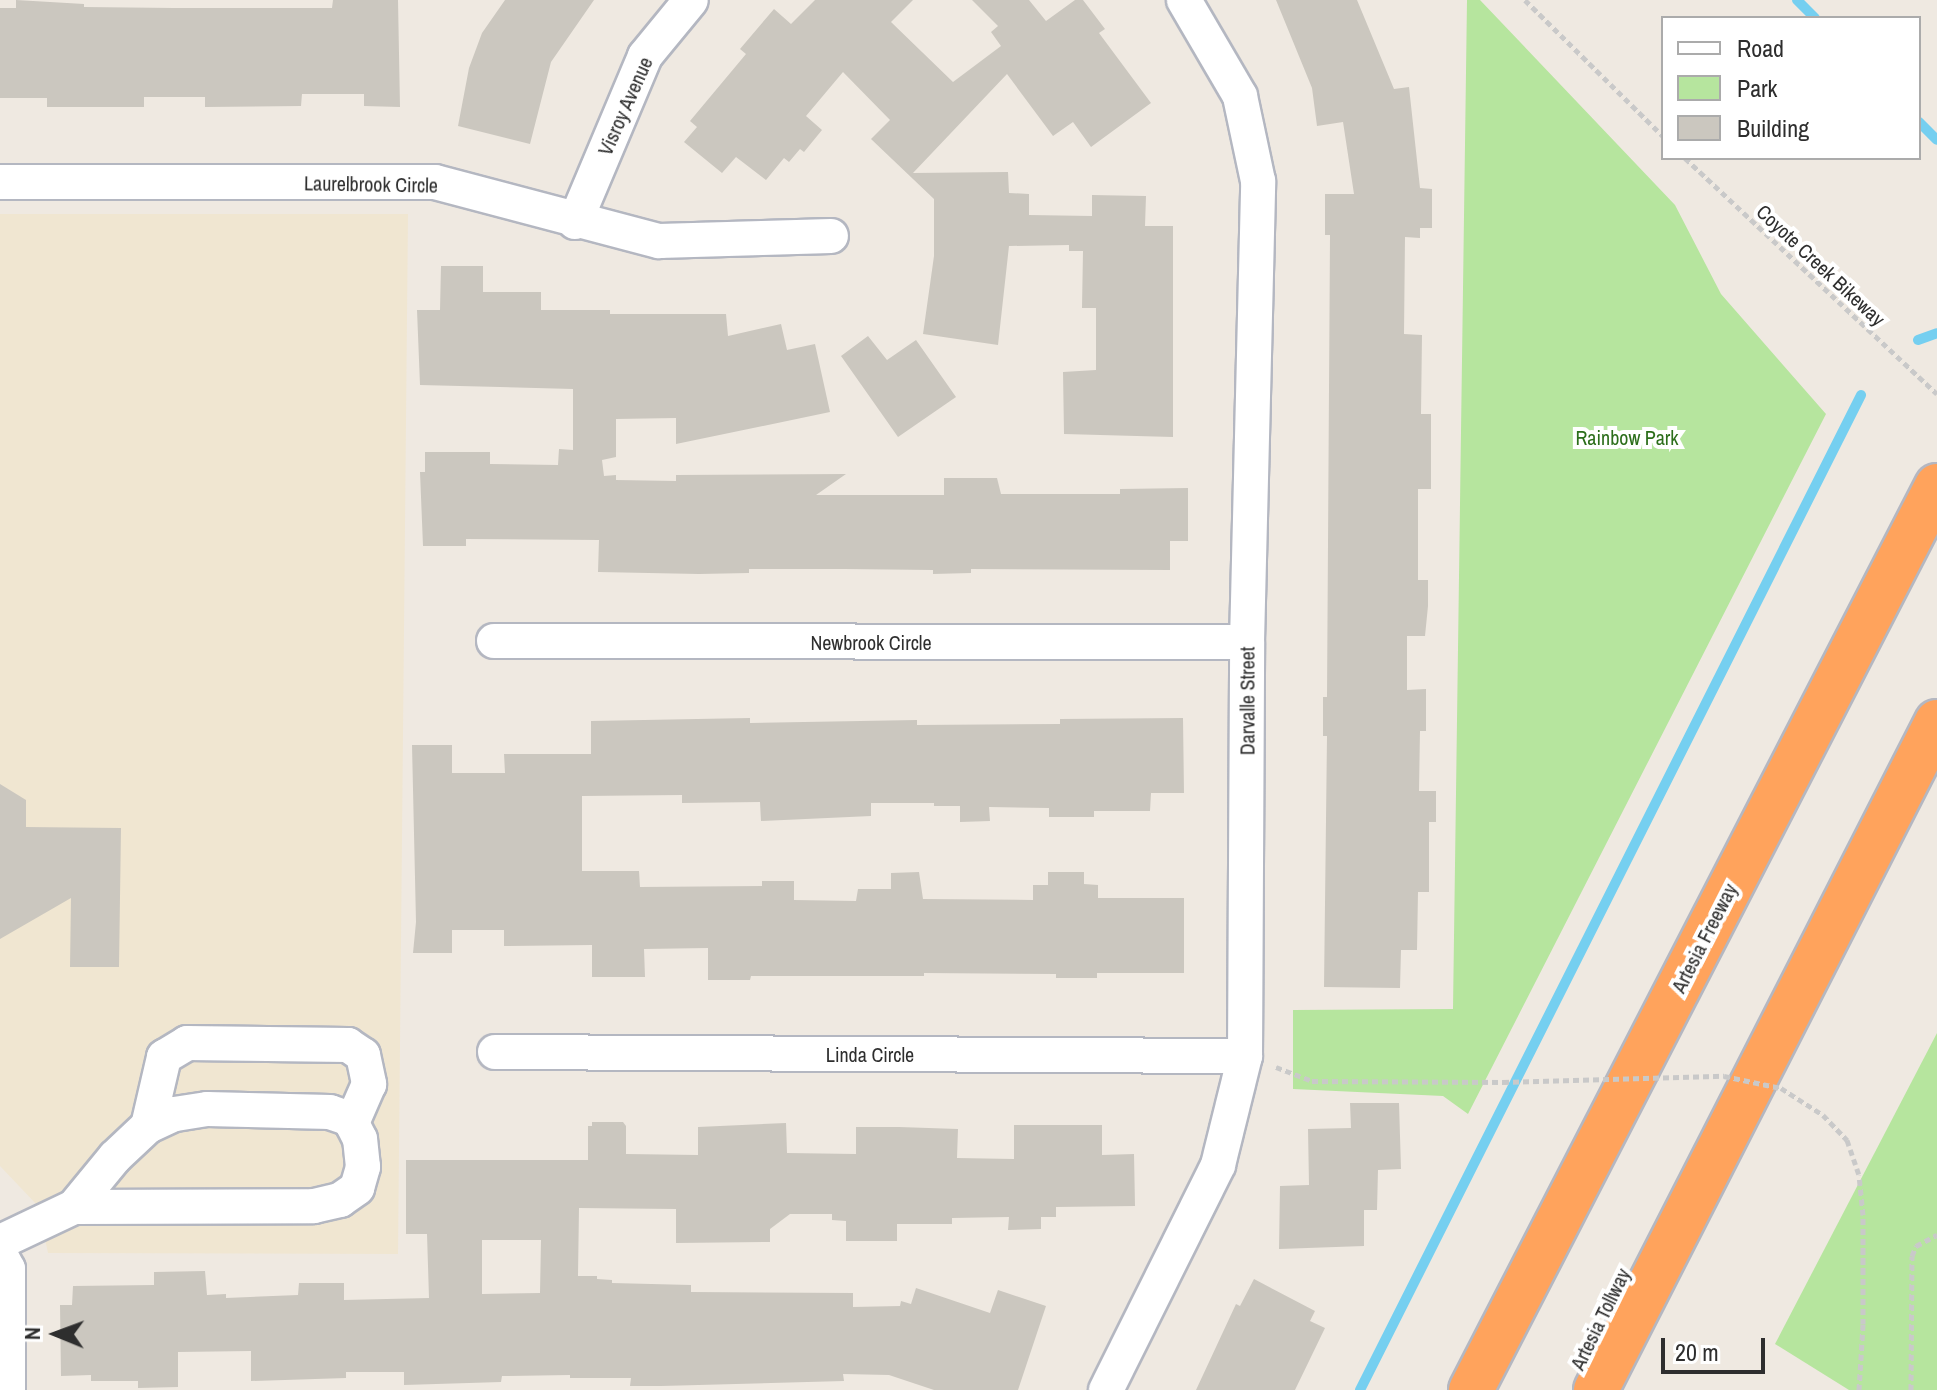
<!DOCTYPE html>
<style>
body{margin:0}
#map{position:relative;width:1937px;height:1390px;overflow:hidden;background:#efe9e1;font-family:"Archivo Narrow",sans-serif}
div>[style]{position:absolute}
.education>*{inset:0;background:#f0e6d1}
.green>*{inset:0;background:#b6e59e}
.stream>*{height:10px;margin:-5px;padding:0 5px;transform-origin:5px;border-radius:5px;background:#75cff0}
.building>*{inset:0;background:#cbc7bf}
.path>*{height:5px;margin-top:-2.5px;transform-origin:0;background:repeating-linear-gradient(90deg,#c9c9c9 0 6px,transparent 0 10px)}
.roads{filter:drop-shadow(2px 0 #b4b7c1) drop-shadow(-2px 0 #b4b7c1) drop-shadow(0 2px #b4b7c1) drop-shadow(0 -2px #b4b7c1)}
.minor>*{height:34px;margin:-17px;padding:0 17px;transform-origin:17px;border-radius:17px;background:#fff}
.highway>*{height:44px;margin:-22px;padding:0 22px;transform-origin:22px;border-radius:22px;background:#ffa35c}
.path-bridge>*{height:5px;margin-top:-2.5px;transform-origin:0;background:repeating-linear-gradient(90deg,#c9c9c9 0 6px,transparent 0 10px)}
span{translate:-50% -50%;white-space:nowrap;text-align:center;line-height:1.15;-webkit-text-stroke:8px #fff;paint-order:stroke}
.street-label{font-size:20px;color:#2e2e2e}
.park-label{font-size:20px;color:#2c6e1b}
.legend{position:absolute;left:1661px;top:16px;width:260px;height:144px;box-sizing:border-box;background:#fff;border:2px solid #ababab;margin:0;padding:10px 14px;list-style:none;font-size:24px;color:#2e2e2e}
.legend li{display:flex;align-items:center;gap:16px;height:40px}
.legend b{width:40px;border:2px solid #ababab}
.north{position:absolute;left:16px;top:1294px;width:80px;height:80px;-webkit-text-stroke:6px #fff;paint-order:stroke;rotate:271deg;font-size:22px;font-weight:700;line-height:32px;text-align:center;color:#2e2e2e}
.north::after{content:'';display:block;margin:auto;width:28px;height:36px;background:#2e2e2e;clip-path:polygon(50% 0,100% 100%,50% 72%,0 100%)}
.scale{position:absolute;left:1661px;top:1338px;width:104px;height:36px;box-sizing:border-box;border:4px solid #2e2e2e;border-top:0;padding-left:10px;font-size:24px;line-height:28px;white-space:nowrap;color:#2e2e2e;-webkit-text-stroke:6px #fff;paint-order:stroke}
</style>
<div id="map">
<div class="education">
<div style="clip-path:polygon(0 214px,408px 214px,398px 1254px,48px 1253px,38px 1206px,0 1166px)"></div>
</div>
<div class="green">
<div style="clip-path:polygon(1467px 0,1480px 0,1675px 205px,1721px 294px,1826px 414px,1468px 1114px,1443px 1096px,1293px 1089px,1293px 1010px,1453px 1009px)"></div>
<div style="clip-path:polygon(1937px 1033px,1937px 1390px,1849px 1390px,1775px 1344px)"></div>
</div>
<div class="stream">
<div style="left:1797px;top:0;width:25px;rotate:45deg"></div>
<div style="left:1919px;top:122px;width:25px;rotate:45deg"></div>
<div style="left:1918px;top:340px;width:20px;rotate:-20deg"></div>
<div style="left:1360px;top:1390px;width:1114px;rotate:-63.27deg"></div>
</div>
<div class="building">
<div style="clip-path:polygon(16px 0,84px 4px,84px 7px,174px 8px,332px 8px,333px 0,398px 0,400px 107px,364px 106px,364px 94px,302px 94px,301px 106px,205px 107px,205px 97px,144px 97px,144px 107px,47px 107px,47px 98px,0 98px,0 8px,16px 8px)"></div>
<div style="clip-path:polygon(505px 0,594px 0,551px 62px,530px 144px,458px 126px,469px 68px,482px 33px)"></div>
<div style="clip-path:polygon(815px 0,913px 0,891px 22px,953px 82px,1001px 46px,991px 32px,998px 26px,972px 0,1029px 0,1046px 21px,1075px 0,1083px 0,1105px 29px,1099px 33px,1151px 103px,1091px 147px,1073px 122px,1053px 136px,1007px 74px,913px 173px,1008px 172px,1009px 193px,1029px 194px,1029px 215px,1092px 216px,1092px 195px,1146px 196px,1145px 226px,1173px 226px,1173px 437px,1064px 434px,1063px 372px,1096px 370px,1096px 308px,1082px 308px,1083px 251px,1069px 251px,1069px 245px,1009px 246px,998px 345px,923px 334px,934px 256px,934px 199px,871px 139px,890px 120px,843px 72px,806px 116px,822px 130px,804px 152px,800px 149px,789px 162px,784px 158px,766px 180px,736px 157px,722px 173px,684px 142px,697px 127px,690px 121px,746px 54px,740px 49px,774px 9px,791px 24px)"></div>
<div style="clip-path:polygon(1276px 0,1357px 0,1394px 89px,1409px 87px,1420px 188px,1432px 189px,1432px 228px,1420px 228px,1420px 238px,1405px 237px,1404px 334px,1422px 335px,1421px 414px,1431px 414px,1431px 489px,1418px 489px,1418px 580px,1428px 580px,1428px 606px,1425px 636px,1407px 636px,1407px 690px,1426px 689px,1426px 731px,1420px 731px,1419px 791px,1436px 791px,1436px 822px,1429px 822px,1429px 892px,1418px 892px,1417px 950px,1401px 950px,1400px 988px,1324px 987px,1327px 736px,1323px 736px,1323px 697px,1327px 697px,1330px 235px,1325px 235px,1325px 194px,1354px 194px,1343px 122px,1317px 126px,1312px 88px)"></div>
<div style="clip-path:polygon(441px 266px,483px 266px,483px 292px,541px 292px,541px 310px,610px 310px,610px 314px,726px 314px,728px 336px,781px 324px,787px 350px,815px 344px,830px 412px,676px 444px,676px 418px,616px 419px,616px 457px,602px 460px,604px 476px,616px 475px,616px 480px,676px 481px,676px 475px,846px 474px,816px 495px,944px 495px,944px 478px,997px 478px,1001px 494px,1120px 494px,1120px 489px,1188px 488px,1188px 541px,1170px 541px,1170px 570px,971px 569px,971px 573px,933px 574px,933px 570px,845px 569px,749px 569px,749px 573px,699px 574px,598px 572px,599px 540px,466px 539px,466px 546px,423px 546px,420px 472px,425px 472px,425px 452px,490px 452px,490px 464px,558px 465px,559px 449px,573px 450px,573px 389px,420px 385px,417px 310px,440px 310px)"></div>
<div style="clip-path:polygon(868px 336px,887px 360px,916px 340px,956px 397px,898px 437px,841px 356px)"></div>
<div style="clip-path:polygon(750px 718px,750px 723px,917px 720px,917px 725px,1060px 724px,1060px 719px,1183px 718px,1184px 793px,1151px 793px,1150px 811px,1094px 811px,1094px 817px,1049px 817px,1049px 808px,989px 807px,990px 821px,960px 822px,960px 806px,934px 806px,934px 803px,871px 803px,871px 816px,761px 821px,760px 802px,682px 803px,682px 795px,582px 796px,582px 871px,639px 871px,640px 887px,762px 886px,762px 881px,794px 881px,794px 900px,856px 901px,858px 889px,891px 889px,891px 873px,919px 872px,923px 899px,1033px 900px,1033px 885px,1048px 885px,1048px 872px,1084px 872px,1084px 884px,1098px 885px,1098px 898px,1184px 898px,1184px 973px,1097px 973px,1097px 978px,1056px 978px,1056px 974px,924px 973px,924px 976px,751px 976px,750px 980px,708px 980px,708px 948px,644px 949px,645px 977px,592px 977px,592px 945px,504px 946px,504px 930px,452px 930px,452px 953px,413px 953px,416px 922px,412px 745px,452px 745px,452px 773px,505px 773px,504px 754px,591px 754px,591px 721px)"></div>
<div style="clip-path:polygon(0 784px,26px 800px,26px 827px,121px 828px,119px 967px,70px 967px,71px 898px,0 939px)"></div>
<div style="clip-path:polygon(1350px 1103px,1399px 1103px,1401px 1169px,1378px 1170px,1377px 1210px,1364px 1210px,1364px 1246px,1279px 1249px,1280px 1186px,1309px 1185px,1308px 1129px,1351px 1128px)"></div>
<div style="clip-path:polygon(evenodd,592px 1122px,623px 1122px,626px 1126px,626px 1154px,698px 1155px,698px 1127px,786px 1123px,787px 1153px,856px 1154px,856px 1127px,899px 1127px,958px 1129px,957px 1158px,1014px 1159px,1014px 1125px,1102px 1125px,1102px 1155px,1134px 1154px,1135px 1206px,1056px 1207px,1056px 1217px,1041px 1217px,1041px 1229px,1008px 1230px,1009px 1217px,952px 1218px,952px 1224px,897px 1224px,897px 1241px,846px 1241px,846px 1221px,832px 1220px,832px 1214px,790px 1214px,770px 1229px,770px 1242px,676px 1243px,676px 1209px,579px 1208px,578px 1276px,597px 1276px,597px 1279px,612px 1280px,612px 1283px,691px 1285px,691px 1292px,853px 1293px,853px 1307px,900px 1306px,901px 1301px,911px 1304px,916px 1288px,990px 1313px,998px 1290px,1046px 1306px,1018px 1390px,934px 1390px,889px 1375px,843px 1374px,844px 1381px,661px 1386px,630px 1386px,631px 1378px,570px 1378px,570px 1375px,502px 1376px,501px 1382px,404px 1385px,404px 1372px,346px 1372px,346px 1378px,251px 1381px,251px 1351px,178px 1352px,178px 1387px,138px 1388px,138px 1381px,91px 1381px,91px 1375px,61px 1376px,60px 1305px,72px 1305px,73px 1286px,154px 1285px,154px 1272px,205px 1271px,207px 1295px,226px 1294px,226px 1298px,298px 1295px,299px 1283px,344px 1283px,344px 1300px,429px 1298px,427px 1234px,406px 1234px,406px 1160px,588px 1160px,588px 1126px,592px 1126px,592px 1122px,482px 1240px,541px 1240px,540px 1293px,482px 1294px,482px 1240px)"></div>
<div style="clip-path:polygon(1254px 1279px,1315px 1311px,1310px 1321px,1325px 1328px,1295px 1390px,1196px 1390px,1236px 1304px,1240px 1306px)"></div>
</div>
<div class="path">
<div style="left:1525px;top:0;width:194px;rotate:44.6deg"></div>
<div style="left:1685px;top:158px;width:345px;rotate:43.1deg"></div>
<div style="left:1276px;top:1067px;width:39px;rotate:21deg"></div>
<div style="left:1312px;top:1081px;width:191px;rotate:0.3deg"></div>
<div style="left:1859px;top:1390px;width:66px;rotate:-86.5deg"></div>
<div style="left:1863px;top:1324px;width:109px;rotate:-90deg"></div>
<div style="left:1863px;top:1215px;width:40px;rotate:-95.7deg"></div>
<div style="left:1911px;top:1390px;width:134px;rotate:-89.6deg"></div>
<div style="left:1912px;top:1256px;width:11px;rotate:-68deg"></div>
<div style="left:1916px;top:1246px;width:24px;rotate:-28deg"></div>
</div>
<div class="roads">
<div class="minor">
<div style="left:0;top:182px;width:435px"></div>
<div style="left:435px;top:182px;width:232px;rotate:14.8deg"></div>
<div style="left:659px;top:241px;width:172px;rotate:-1.7deg"></div>
<div style="left:575px;top:222px;width:180px;rotate:-67.1deg"></div>
<div style="left:645px;top:56px;width:72px;rotate:-50.6deg"></div>
<div style="left:494px;top:641px;width:753px;rotate:0.08deg"></div>
<div style="left:495px;top:1052px;width:750px;rotate:0.31deg"></div>
<div style="left:148px;top:1126px;width:71px;rotate:-76.9deg"></div>
<div style="left:164px;top:1057px;width:27px;rotate:-31deg"></div>
<div style="left:187px;top:1043px;width:161px;rotate:0.7deg"></div>
<div style="left:348px;top:1045px;width:18px;rotate:34deg"></div>
<div style="left:363px;top:1055px;width:30px;rotate:78deg"></div>
<div style="left:369px;top:1084px;width:43px;rotate:113.6deg"></div>
<div style="left:0;top:1242px;width:82px;rotate:-25.3deg"></div>
<div style="left:74px;top:1207px;width:240px;rotate:-0.2deg"></div>
<div style="left:314px;top:1206px;width:27px;rotate:-13deg"></div>
<div style="left:340px;top:1200px;width:21px;rotate:-35deg"></div>
<div style="left:357px;top:1188px;width:22px;rotate:-74deg"></div>
<div style="left:363px;top:1167px;width:28px;rotate:-96deg"></div>
<div style="left:360px;top:1139px;width:22px;rotate:-117deg"></div>
<div style="left:350px;top:1119px;width:21px;rotate:-161deg"></div>
<div style="left:330px;top:1112px;width:123px;rotate:-178.6deg"></div>
<div style="left:207px;top:1109px;width:33px;rotate:171deg"></div>
<div style="left:174px;top:1114px;width:29px;rotate:155deg"></div>
<div style="left:148px;top:1126px;width:45px;rotate:136.8deg"></div>
<div style="left:115px;top:1157px;width:65px;rotate:129.4deg"></div>
<div style="left:0;top:1254px;width:17px;rotate:62deg"></div>
<div style="left:8px;top:1269px;width:121px;rotate:90deg"></div>
<div style="left:1106px;top:1390px;width:251px;rotate:-63.5deg"></div>
<div style="left:1218px;top:1165px;width:112px;rotate:-76.1deg"></div>
<div style="left:1245px;top:1056px;width:414px;rotate:-89.7deg"></div>
<div style="left:1247px;top:642px;width:461px;rotate:-88.6deg"></div>
<div style="left:1258px;top:181px;width:87px;rotate:-102deg"></div>
<div style="left:1240px;top:96px;width:111px;rotate:-120.3deg"></div>
</div>
<div class="highway">
<div style="left:1471px;top:1390px;width:1017px;rotate:-62.73deg"></div>
<div style="left:1596px;top:1390px;width:750px;rotate:-62.96deg"></div>
</div>
</div>
<div class="path-bridge">
<div style="left:1503px;top:1082px;width:221px;rotate:-1.6deg"></div>
<div style="left:1724px;top:1076px;width:58px;rotate:11.9deg"></div>
<div style="left:1781px;top:1088px;width:50px;rotate:32.7deg"></div>
<div style="left:1823px;top:1115px;width:35px;rotate:46deg"></div>
<div style="left:1847px;top:1140px;width:37px;rotate:71deg"></div>
</div>
<div class="street-label">
<span style="left:625px;top:106px;rotate:-66deg">Visroy Avenue</span>
<span style="left:371px;top:184px;rotate:1deg">Laurelbrook Circle</span>
<span style="left:1821px;top:265px;rotate:43deg">Coyote Creek Bikeway</span>
<span style="left:871px;top:642px">Newbrook Circle</span>
<span style="left:1247px;top:701px;rotate:-90deg">Darvalle Street</span>
<span style="left:1704px;top:938px;rotate:-63deg">Artesia Freeway</span>
<span style="left:870px;top:1054px">Linda Circle</span>
<span style="left:1600px;top:1319px;rotate:-64deg">Artesia Tollway</span>
</div>
<div class="park-label">
<span style="left:1627px;top:437px">Rainbow Park</span>
</div>
<ul class="legend">
<li><b style="height:10px;background:#fff"></b>Road</li>
<li><b style="height:22px;background:#b6e59e"></b>Park</li>
<li><b style="height:22px;background:#cbc7bf"></b>Building</li>
</ul>
<div class="north">N</div>
<div class="scale">20 m</div>
</div>
